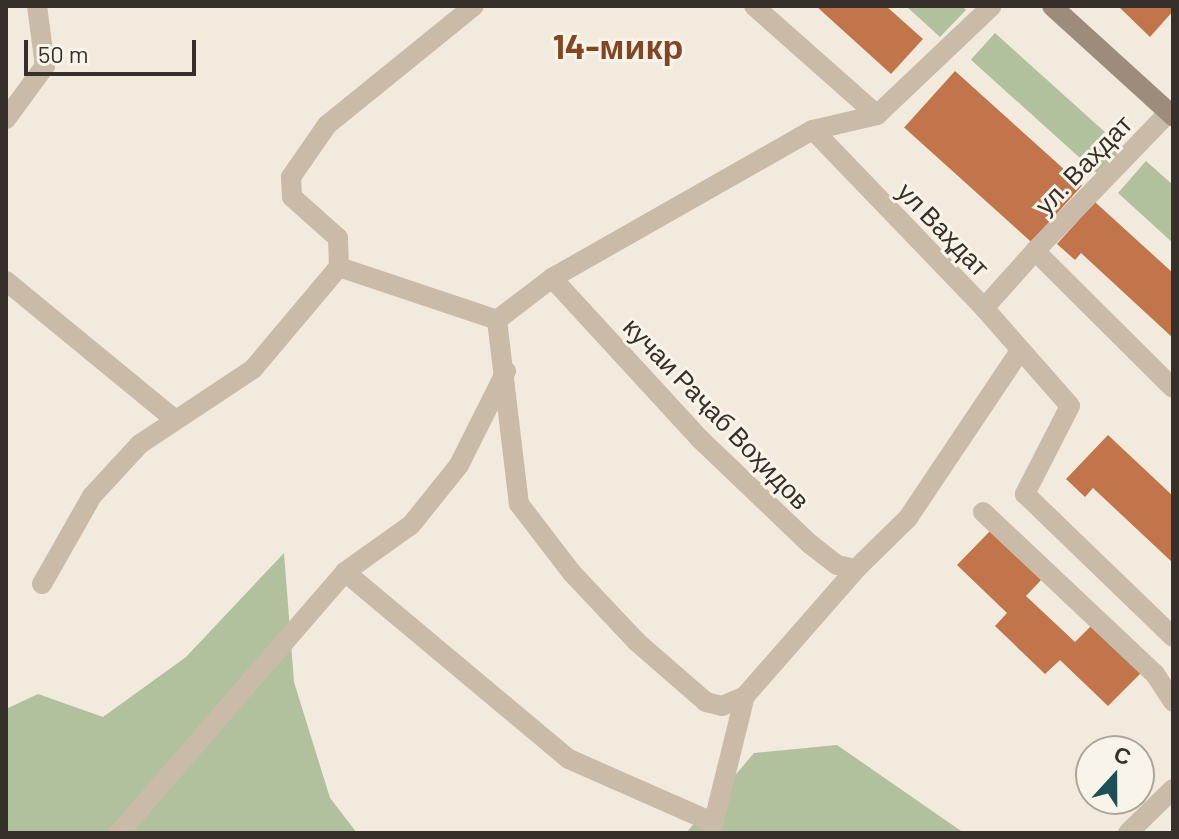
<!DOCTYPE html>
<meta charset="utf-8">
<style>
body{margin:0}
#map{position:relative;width:1179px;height:839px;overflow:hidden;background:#f2eadd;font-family:Barlow,sans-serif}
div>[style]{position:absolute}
.green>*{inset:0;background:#b1c09d;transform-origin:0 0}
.building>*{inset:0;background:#c2744a;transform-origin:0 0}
.minor>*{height:20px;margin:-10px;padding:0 10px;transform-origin:10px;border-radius:10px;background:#cabba9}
.secondary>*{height:20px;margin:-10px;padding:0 10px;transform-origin:10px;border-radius:10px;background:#9d8b7b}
span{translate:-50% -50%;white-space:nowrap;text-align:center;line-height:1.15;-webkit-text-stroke:6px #f9f4e9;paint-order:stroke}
.street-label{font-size:26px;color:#372f29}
.district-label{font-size:34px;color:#844524;font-weight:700}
.frame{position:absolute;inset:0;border:8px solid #372f29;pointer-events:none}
.north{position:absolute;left:1075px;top:735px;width:80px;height:80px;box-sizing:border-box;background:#f9f4e9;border:2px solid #aba59c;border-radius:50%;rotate:21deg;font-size:22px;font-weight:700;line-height:32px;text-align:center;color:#372f29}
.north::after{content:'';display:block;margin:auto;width:28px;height:36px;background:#1f4e57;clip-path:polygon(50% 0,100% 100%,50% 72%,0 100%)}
.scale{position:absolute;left:24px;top:40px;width:172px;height:36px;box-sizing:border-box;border:4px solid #372f29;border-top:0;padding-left:10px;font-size:24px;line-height:28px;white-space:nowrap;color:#372f29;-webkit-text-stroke:6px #f9f4e9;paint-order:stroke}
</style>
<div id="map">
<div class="green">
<div style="clip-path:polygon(906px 6px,962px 6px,966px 10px,940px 37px)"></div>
<div style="left:995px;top:33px;width:171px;height:36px;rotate:42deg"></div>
<div style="clip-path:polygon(1146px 161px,1173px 185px,1173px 243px,1118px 193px)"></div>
<div style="clip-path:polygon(284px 553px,294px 682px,330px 798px,357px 833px,6px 833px,6px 709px,38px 694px,103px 717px,186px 657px)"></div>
<div style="clip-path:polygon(837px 745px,964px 833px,686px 833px,754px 753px)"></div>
</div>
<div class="building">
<div style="clip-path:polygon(816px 6px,886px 6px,923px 39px,891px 74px)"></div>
<div style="clip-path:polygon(1118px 6px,1173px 6px,1173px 11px,1150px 37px)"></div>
<div style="left:955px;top:71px;width:171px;height:76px;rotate:42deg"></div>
<div style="clip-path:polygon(1095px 202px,1173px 273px,1173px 338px,1081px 253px,1075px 260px,1057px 244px)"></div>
<div style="clip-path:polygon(1108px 435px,1173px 496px,1173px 563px,1093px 488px,1085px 497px,1066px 479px)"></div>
<div style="clip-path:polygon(991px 530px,1042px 579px,1026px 596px,1075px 642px,1093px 624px,1142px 672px,1108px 706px,1060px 660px,1045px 674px,995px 626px,1007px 613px,957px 565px)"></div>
</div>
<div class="minor">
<div style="left:754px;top:6px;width:164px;rotate:41.5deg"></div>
<div style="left:6px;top:119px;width:66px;rotate:-53.7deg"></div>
<div style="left:45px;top:66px;width:61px;rotate:-97.6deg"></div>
<div style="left:813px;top:130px;width:247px;rotate:46.1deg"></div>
<div style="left:984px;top:308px;width:76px;rotate:-48.2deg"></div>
<div style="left:1035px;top:251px;width:194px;rotate:44.8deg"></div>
<div style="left:1035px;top:251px;width:193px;rotate:-46deg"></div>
<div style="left:339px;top:267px;width:167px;rotate:18.5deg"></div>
<div style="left:497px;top:320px;width:69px;rotate:-37.4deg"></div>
<div style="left:552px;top:278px;width:300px;rotate:-29.6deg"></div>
<div style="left:813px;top:130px;width:66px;rotate:-13.2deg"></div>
<div style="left:877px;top:115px;width:158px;rotate:-43.5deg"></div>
<div style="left:552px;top:278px;width:219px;rotate:47.4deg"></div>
<div style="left:700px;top:439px;width:152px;rotate:43.7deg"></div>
<div style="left:810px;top:544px;width:34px;rotate:38deg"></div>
<div style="left:837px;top:565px;width:19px;rotate:12deg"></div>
<div style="left:856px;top:569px;width:73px;rotate:-44.4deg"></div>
<div style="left:908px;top:518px;width:201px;rotate:-56.2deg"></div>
<div style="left:6px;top:281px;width:216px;rotate:39.4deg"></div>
<div style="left:984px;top:308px;width:130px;rotate:48.7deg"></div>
<div style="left:1070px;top:406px;width:99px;rotate:117.1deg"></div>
<div style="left:1025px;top:494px;width:206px;rotate:44deg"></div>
<div style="left:497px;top:320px;width:185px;rotate:83.2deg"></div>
<div style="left:519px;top:504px;width:87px;rotate:52.5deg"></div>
<div style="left:572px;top:573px;width:95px;rotate:46.7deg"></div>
<div style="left:637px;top:642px;width:91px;rotate:41deg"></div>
<div style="left:706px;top:702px;width:16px;rotate:14deg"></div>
<div style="left:722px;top:706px;width:25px;rotate:-23deg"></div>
<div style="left:745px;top:696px;width:169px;rotate:-48.8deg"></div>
<div style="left:983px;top:512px;width:236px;rotate:43.3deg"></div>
<div style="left:1155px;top:674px;width:33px;rotate:57deg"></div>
<div style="left:345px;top:572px;width:292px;rotate:39.9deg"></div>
<div style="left:569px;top:759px;width:158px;rotate:23.8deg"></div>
<div style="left:42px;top:584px;width:101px;rotate:-60.4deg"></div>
<div style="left:92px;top:496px;width:71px;rotate:-47.3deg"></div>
<div style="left:140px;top:444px;width:136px;rotate:-33.6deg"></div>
<div style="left:253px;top:369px;width:133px;rotate:-49.9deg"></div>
<div style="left:339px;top:267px;width:29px;rotate:-92deg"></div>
<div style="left:338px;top:238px;width:62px;rotate:-138.3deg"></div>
<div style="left:292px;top:197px;width:20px;rotate:-93deg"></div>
<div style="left:291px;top:177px;width:63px;rotate:-55.3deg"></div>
<div style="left:327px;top:125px;width:189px;rotate:-39deg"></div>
<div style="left:119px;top:833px;width:345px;rotate:-49.1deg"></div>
<div style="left:345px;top:572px;width:81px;rotate:-35.5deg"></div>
<div style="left:411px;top:525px;width:77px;rotate:-51.3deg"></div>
<div style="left:459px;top:465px;width:105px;rotate:-63.4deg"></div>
<div style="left:711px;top:833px;width:141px;rotate:-76.1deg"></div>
<div style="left:1128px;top:833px;width:63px;rotate:-44.4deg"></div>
</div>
<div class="secondary">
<div style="left:1052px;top:6px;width:164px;rotate:42.3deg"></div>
</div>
<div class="street-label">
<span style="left:1083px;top:164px;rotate:-46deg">ул. Вахдат</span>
<span style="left:944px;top:229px;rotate:46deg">ул Ваҳдат</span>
<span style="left:717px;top:413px;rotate:46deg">кучаи Раҷаб Воҳидов</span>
</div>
<div class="district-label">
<span style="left:618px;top:46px">14-микр</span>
</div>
<div class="frame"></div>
<div class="north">С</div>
<div class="scale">50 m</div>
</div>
